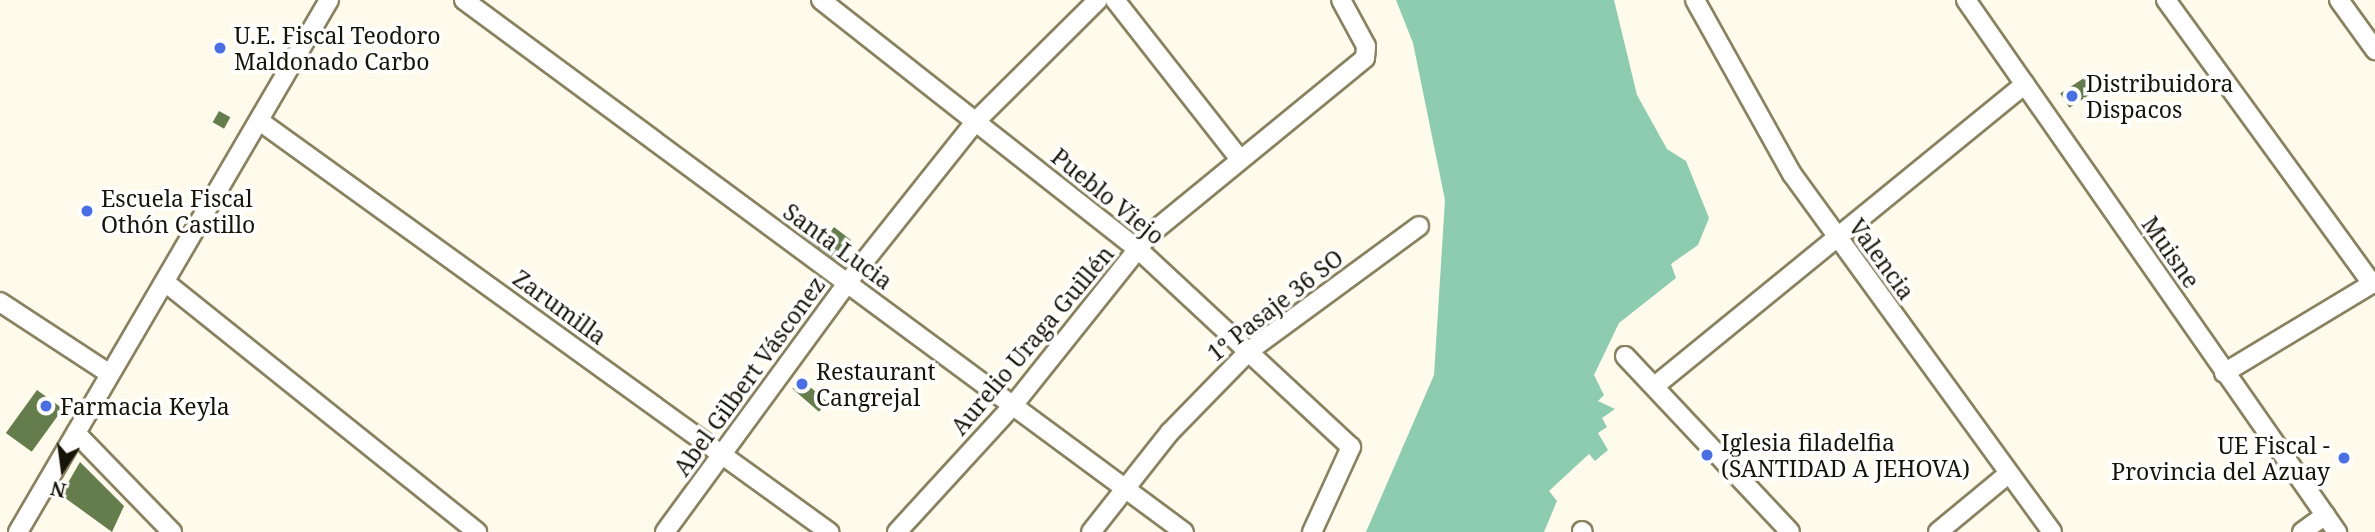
<!DOCTYPE html>
<meta charset="utf-8">
<style>
body{margin:0}
#map{position:relative;width:2375px;height:532px;overflow:hidden;background:#fefbec;font-family:"Noto Serif",serif}
div>[style]{position:absolute}
.water>*{inset:0;background:#8dccaf}
.building>*{inset:0;background:#657d4d;transform-origin:0 0}
.roads{filter:drop-shadow(2px 0 #898261) drop-shadow(-2px 0 #898261) drop-shadow(0 2px #898261) drop-shadow(0 -2px #898261)}
.street>*{height:18px;margin:-9px;padding:0 9px;transform-origin:9px;border-radius:9px;background:#fff}
.dots>*{width:19px;height:19px;translate:-50% -50%;box-sizing:border-box;border:4px solid #fff;border-radius:50%}
span{translate:-50% -50%;white-space:nowrap;text-align:center;line-height:1.15;-webkit-text-stroke:7px #fff;paint-order:stroke}
.poi-label{font-size:23px;color:#161307}
.left{translate:0 -50%;text-align:left}
.right{translate:-100% -50%;text-align:right}
.street-label{font-size:23px;color:#161307}
.north{position:absolute;left:28px;top:434px;width:70px;height:70px;-webkit-text-stroke:5px #fff;paint-order:stroke;rotate:193deg;font-size:19px;font-weight:700;line-height:28px;text-align:center;color:#161307}
.north::after{content:'';display:block;margin:auto;width:24px;height:32px;background:#161307;clip-path:polygon(50% 0,100% 100%,50% 72%,0 100%)}
</style>
<div id="map">
<div class="water">
<div style="clip-path:polygon(1396px 0,1614px 0,1637px 95px,1667px 149px,1686px 161px,1709px 218px,1698px 245px,1671px 264px,1676px 278px,1619px 323px,1594px 375px,1604px 395px,1598px 401px,1615px 409px,1602px 418px,1607px 427px,1598px 433px,1608px 450px,1595px 461px,1589px 454px,1549px 491px,1557px 501px,1544px 532px,1366px 532px,1434px 375px,1445px 200px,1413px 43px)"></div>
</div>
<div class="building">
<div style="left:2087px;top:76px;width:17px;height:32px;rotate:57deg"></div>
<div style="left:219px;top:111px;width:13px;height:13px;rotate:29deg"></div>
<div style="clip-path:polygon(806px 223px,826px 238px,834px 227px,851px 240px,835px 260px,799px 233px)"></div>
<div style="left:801px;top:379px;width:35px;height:13px;rotate:41deg"></div>
<div style="left:37px;top:390px;width:32px;height:53px;rotate:36deg"></div>
<div style="clip-path:polygon(80px 462px,124px 506px,112px 532px,61px 495px)"></div>
</div>
<div class="roads">
<div class="street">
<div style="left:464px;top:0;width:895px;rotate:36.46deg"></div>
<div style="left:821px;top:0;width:406px;rotate:38.2deg"></div>
<div style="left:1140px;top:251px;width:288px;rotate:42.9deg"></div>
<div style="left:1351px;top:447px;width:94px;rotate:114.6deg"></div>
<div style="left:1115px;top:0;width:201px;rotate:51.9deg"></div>
<div style="left:1695px;top:0;width:199px;rotate:60.9deg"></div>
<div style="left:1792px;top:174px;width:442px;rotate:54deg"></div>
<div style="left:1966px;top:0;width:649px;rotate:55.11deg"></div>
<div style="left:2166px;top:0;width:351px;rotate:54deg"></div>
<div style="left:2339px;top:0;width:62px;rotate:54.2deg"></div>
<div style="left:261px;top:122px;width:701px;rotate:35.82deg"></div>
<div style="left:165px;top:282px;width:400px;rotate:38.7deg"></div>
<div style="left:0;top:302px;width:131px;rotate:33.2deg"></div>
<div style="left:1625px;top:356px;width:241px;rotate:46.8deg"></div>
<div style="left:2224px;top:373px;width:176px;rotate:-31.1deg"></div>
<div style="left:1656px;top:385px;width:476px;rotate:-39.2deg"></div>
<div style="left:76px;top:433px;width:138px;rotate:45.9deg"></div>
<div style="left:1582px;top:531px;width:1px;rotate:45deg"></div>
<div style="left:18px;top:532px;width:616px;rotate:-59.69deg"></div>
<div style="left:665px;top:532px;width:308px;rotate:-53.8deg"></div>
<div style="left:847px;top:283px;width:206px;rotate:-51.5deg"></div>
<div style="left:975px;top:122px;width:173px;rotate:-44.8deg"></div>
<div style="left:897px;top:532px;width:175px;rotate:-47.5deg"></div>
<div style="left:1015px;top:403px;width:215px;rotate:-51.4deg"></div>
<div style="left:1149px;top:235px;width:279px;rotate:-39.3deg"></div>
<div style="left:1365px;top:58px;width:12px;rotate:-85deg"></div>
<div style="left:1366px;top:46px;width:52px;rotate:-118.5deg"></div>
<div style="left:1091px;top:532px;width:127px;rotate:-51.7deg"></div>
<div style="left:1170px;top:432px;width:113px;rotate:-45.7deg"></div>
<div style="left:1249px;top:351px;width:211px;rotate:-36.3deg"></div>
<div style="left:1938px;top:532px;width:91px;rotate:-39.6deg"></div>
<div style="left:2302px;top:532px;width:29px;rotate:-36deg"></div>
</div>
</div>
<div class="dots">
<div style="left:220px;top:48px;background:#496fe2"></div>
<div style="left:2072px;top:96px;background:#496fe2"></div>
<div style="left:87px;top:211px;background:#496fe2"></div>
<div style="left:802px;top:384px;background:#496fe2"></div>
<div style="left:46px;top:406px;background:#496fe2"></div>
<div style="left:1707px;top:455px;background:#496fe2"></div>
<div style="left:2344px;top:458px;background:#496fe2"></div>
</div>
<div class="poi-label">
<span class="left" style="left:234px;top:48px">U.E. Fiscal Teodoro<br>Maldonado Carbo</span>
<span class="left" style="left:2086px;top:96px">Distribuidora<br>Dispacos</span>
<span class="left" style="left:101px;top:211px">Escuela Fiscal<br>Othón Castillo</span>
<span class="left" style="left:816px;top:384px">Restaurant<br>Cangrejal</span>
<span class="left" style="left:60px;top:406px">Farmacia Keyla</span>
<span class="left" style="left:1721px;top:455px">Iglesia filadelfia<br>(SANTIDAD A JEHOVA)</span>
<span class="right" style="left:2330px;top:458px">UE Fiscal -<br>Provincia del Azuay</span>
</div>
<div class="street-label">
<span style="left:1108px;top:196px;rotate:39deg">Pueblo Viejo</span>
<span style="left:838px;top:246px;rotate:36deg">Santa Lucia</span>
<span style="left:2171px;top:252px;rotate:55deg">Muisne</span>
<span style="left:1882px;top:259px;rotate:54deg">Valencia</span>
<span style="left:1275px;top:305px;rotate:-38deg">1º Pasaje 36 SO</span>
<span style="left:560px;top:307px;rotate:36deg">Zarumilla</span>
<span style="left:1032px;top:340px;rotate:-50deg">Aurelio Uraga Guillén</span>
<span style="left:749px;top:376px;rotate:-54deg">Abel Gilbert Vásconez</span>
</div>
<div class="north">N</div>
</div>
